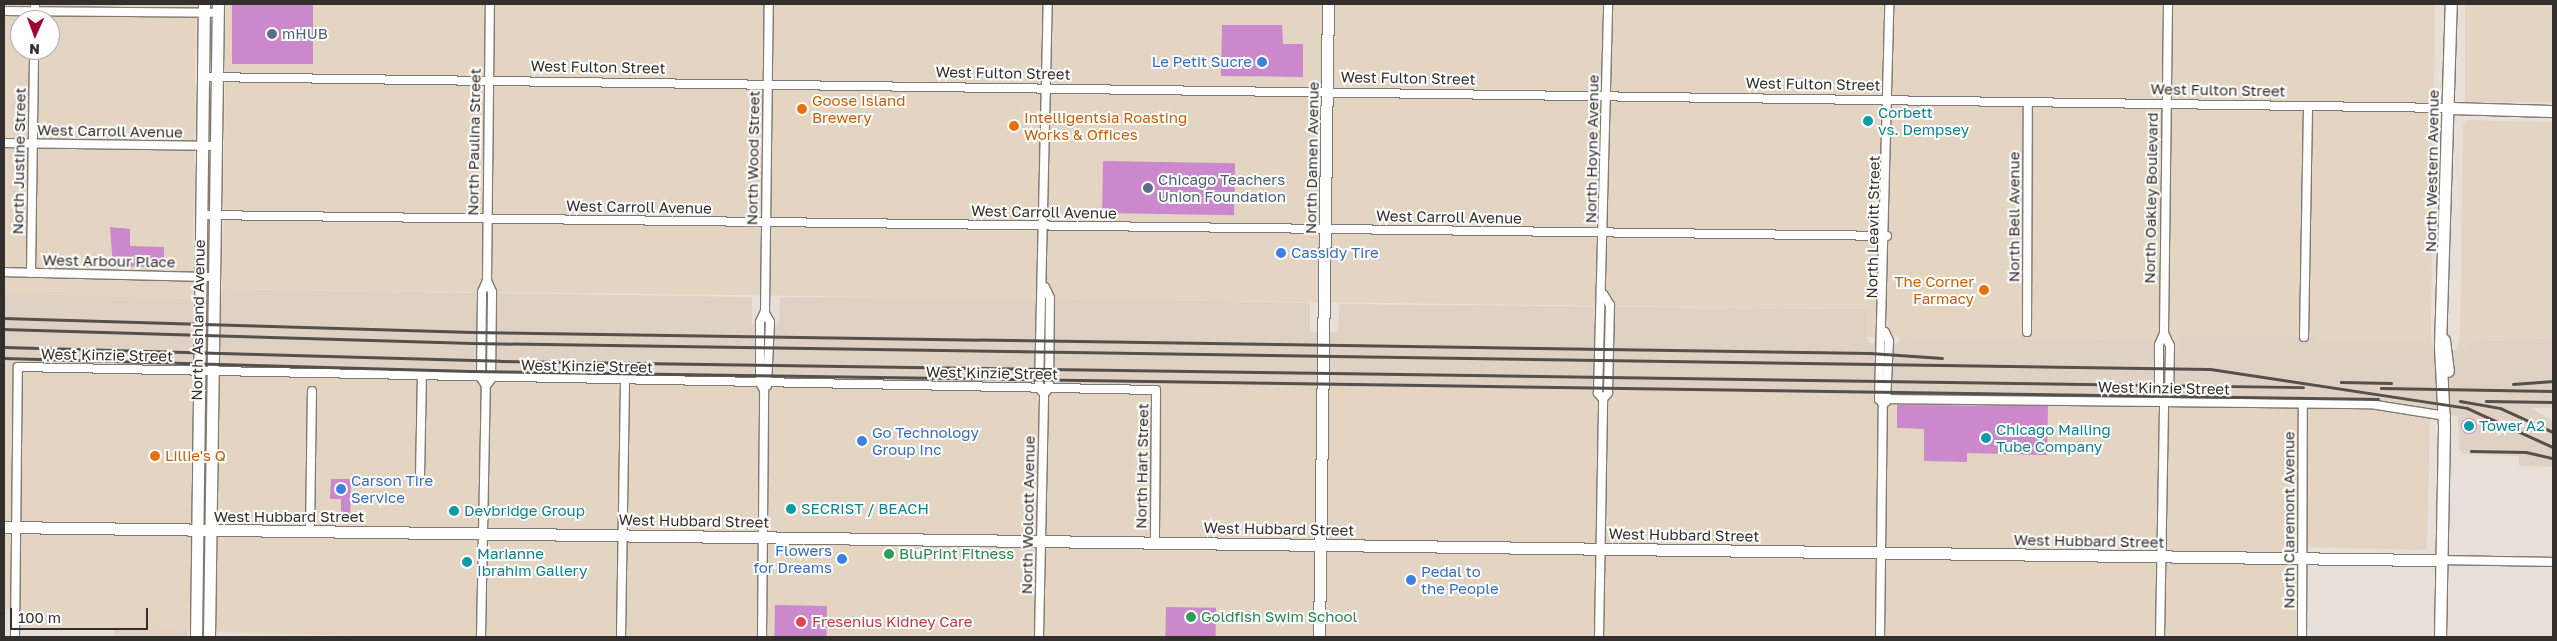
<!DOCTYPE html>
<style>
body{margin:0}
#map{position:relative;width:2557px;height:641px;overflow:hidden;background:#e8e0d8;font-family:"Golos Text",sans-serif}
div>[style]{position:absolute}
.built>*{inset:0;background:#dfd2c5}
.industrial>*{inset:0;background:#e4d5c2;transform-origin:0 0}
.building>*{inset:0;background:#cb88cc;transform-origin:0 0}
.round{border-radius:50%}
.roads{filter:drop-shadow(1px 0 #807972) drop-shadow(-1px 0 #807972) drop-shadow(0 1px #807972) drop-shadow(0 -1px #807972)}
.street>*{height:8px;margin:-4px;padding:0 4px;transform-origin:4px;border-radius:4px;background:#fff}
.secondary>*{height:11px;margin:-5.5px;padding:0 5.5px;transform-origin:5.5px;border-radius:5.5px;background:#fff}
.rail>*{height:2.5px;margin:-1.25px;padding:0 1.25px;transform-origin:1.25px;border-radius:1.25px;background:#54504c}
.dots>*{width:14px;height:14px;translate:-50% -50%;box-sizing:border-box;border:2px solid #fff;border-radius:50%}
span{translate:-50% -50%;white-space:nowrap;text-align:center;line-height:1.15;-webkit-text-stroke:4px #fff;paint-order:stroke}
.service-label{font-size:15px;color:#4e5e75}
.left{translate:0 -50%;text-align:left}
.shop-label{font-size:15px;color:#366cbe}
.right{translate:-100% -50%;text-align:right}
.street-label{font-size:15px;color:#322f2c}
.food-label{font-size:15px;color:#c56008}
.culture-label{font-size:15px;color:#0d838f}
.leisure-label{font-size:15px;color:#27864d}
.health-label{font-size:15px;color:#be3a42}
.frame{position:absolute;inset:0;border:5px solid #322f2c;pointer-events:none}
.north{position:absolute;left:10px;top:10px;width:50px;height:50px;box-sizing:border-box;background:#fff;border:1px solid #adacab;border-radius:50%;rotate:182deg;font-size:14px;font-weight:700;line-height:20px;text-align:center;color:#322f2c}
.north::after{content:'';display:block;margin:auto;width:18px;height:22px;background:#a10134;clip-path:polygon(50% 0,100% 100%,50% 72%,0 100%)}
.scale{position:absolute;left:10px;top:608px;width:138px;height:22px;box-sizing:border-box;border:2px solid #322f2c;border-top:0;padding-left:6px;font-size:15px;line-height:18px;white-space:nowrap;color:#322f2c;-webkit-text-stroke:4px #fff;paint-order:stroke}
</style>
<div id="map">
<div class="built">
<div style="clip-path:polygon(222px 289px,752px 297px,752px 324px,779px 324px,780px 297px,1060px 298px,1310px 303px,1310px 332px,1338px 332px,1339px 304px,1867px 309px,1866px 337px,1871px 343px,1899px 343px,1899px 335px,2010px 337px,2151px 340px,2151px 346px,2179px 347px,2178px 337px,2319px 337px,2320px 342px,2424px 343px,2424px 350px,2459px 351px,2467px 342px,2553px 338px,2553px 408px,2531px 408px,2553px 421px,2553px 467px,2519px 466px,2519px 456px,2464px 454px,2459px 449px,2458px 416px,2371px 402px,472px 375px,4px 361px,4px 293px,193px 299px,193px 309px,220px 310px)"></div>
<div style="clip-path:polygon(114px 629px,188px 631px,188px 637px,114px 637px)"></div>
</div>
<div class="industrial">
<div style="clip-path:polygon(evenodd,4px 4px,196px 4px,193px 299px,4px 293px,4px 4px,20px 20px,50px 20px,50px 50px,20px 50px,20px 20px)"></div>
<div style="clip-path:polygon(226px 4px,2435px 4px,2431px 337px,2435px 350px,2424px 350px,2424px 343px,2319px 343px,2319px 337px,2179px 337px,2179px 347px,2151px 346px,2151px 340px,1866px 337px,1866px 309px,222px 289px)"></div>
<div style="left:2465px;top:4px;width:88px;height:98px"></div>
<div style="clip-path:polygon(2467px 120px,2553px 122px,2553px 338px,2467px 342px,2467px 348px,2456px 351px,2460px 337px,2463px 124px)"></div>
<div style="clip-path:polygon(4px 361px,472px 375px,2371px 402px,2430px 411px,2427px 550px,2297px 547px,2298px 637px,397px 637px,24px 627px,24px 610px,4px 609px)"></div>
</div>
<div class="building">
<div style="left:232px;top:4px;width:81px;height:60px"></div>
<div style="clip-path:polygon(1222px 25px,1282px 25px,1283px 44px,1303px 44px,1303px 77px,1221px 76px)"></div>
<div style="left:1103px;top:161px;width:132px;height:52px;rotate:1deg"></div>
<div style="clip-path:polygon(110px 227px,130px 229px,130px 246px,164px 247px,164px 267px,113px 266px)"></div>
<div style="clip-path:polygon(1897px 405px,2048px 406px,2047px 455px,1967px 453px,1967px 462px,1924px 461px,1924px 429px,1897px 428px)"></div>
<div class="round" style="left:2461px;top:418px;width:16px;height:16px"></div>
<div style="clip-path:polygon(331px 479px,351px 479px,350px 518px,341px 518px,341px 499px,330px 499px)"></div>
<div style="left:775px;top:605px;width:52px;height:32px;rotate:1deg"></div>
<div style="left:1166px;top:607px;width:50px;height:30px;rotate:1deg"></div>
</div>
<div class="roads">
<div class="street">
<div style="left:4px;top:11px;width:214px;rotate:0.5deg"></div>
<div style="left:34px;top:20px;width:16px;rotate:-86deg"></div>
<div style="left:203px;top:77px;width:2246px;rotate:0.79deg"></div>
<div style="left:4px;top:143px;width:212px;rotate:0.8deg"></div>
<div style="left:201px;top:215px;width:1686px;rotate:0.71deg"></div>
<div style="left:4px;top:272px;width:209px;rotate:1.4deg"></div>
<div style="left:31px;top:273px;width:223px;rotate:-89.2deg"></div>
<div style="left:765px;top:313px;width:10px;rotate:61deg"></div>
<div style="left:770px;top:322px;width:64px;rotate:92.7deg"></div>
<div style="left:1885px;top:332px;width:10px;rotate:66deg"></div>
<div style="left:1889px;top:341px;width:61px;rotate:92.8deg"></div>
<div style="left:2027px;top:332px;width:230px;rotate:-89.8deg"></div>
<div style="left:2164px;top:333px;width:14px;rotate:65deg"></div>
<div style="left:2170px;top:346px;width:51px;rotate:91.1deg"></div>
<div style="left:2169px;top:397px;width:7px;rotate:135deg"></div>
<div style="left:2304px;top:337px;width:231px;rotate:-89deg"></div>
<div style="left:486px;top:386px;width:9px;rotate:-122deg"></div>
<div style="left:481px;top:378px;width:86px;rotate:-89.3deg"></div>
<div style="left:482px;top:292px;width:13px;rotate:-67deg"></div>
<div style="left:487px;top:280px;width:276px;rotate:-89.4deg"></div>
<div style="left:1044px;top:394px;width:8px;rotate:-130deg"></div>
<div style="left:1039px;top:388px;width:384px;rotate:-88.7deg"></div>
<div style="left:1603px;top:399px;width:8px;rotate:-130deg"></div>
<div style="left:1598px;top:393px;width:389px;rotate:-88.5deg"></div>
<div style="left:1879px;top:399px;width:491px;rotate:0.6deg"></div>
<div style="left:2370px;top:404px;width:77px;rotate:9deg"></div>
<div style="left:420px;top:477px;width:100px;rotate:-88.9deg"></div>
<div style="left:310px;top:532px;width:141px;rotate:-89.2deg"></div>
<div style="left:2442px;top:560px;width:111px;rotate:1deg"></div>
<div style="left:15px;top:637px;width:270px;rotate:-89.4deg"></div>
<div style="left:18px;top:367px;width:1138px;rotate:1.16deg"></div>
<div style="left:1156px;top:390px;width:152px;rotate:90.4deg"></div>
<div style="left:481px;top:637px;width:251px;rotate:-88.9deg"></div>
<div style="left:486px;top:386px;width:9px;rotate:-54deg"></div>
<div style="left:491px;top:379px;width:87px;rotate:-89.3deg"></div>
<div style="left:492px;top:292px;width:13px;rotate:-113deg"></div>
<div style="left:621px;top:637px;width:256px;rotate:-89.1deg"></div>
<div style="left:762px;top:637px;width:247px;rotate:-89.5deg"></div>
<div style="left:764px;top:390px;width:8px;rotate:-120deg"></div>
<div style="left:760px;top:383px;width:61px;rotate:-90deg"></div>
<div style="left:760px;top:322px;width:12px;rotate:-66deg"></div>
<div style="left:765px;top:311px;width:307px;rotate:-89.3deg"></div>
<div style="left:1039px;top:637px;width:243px;rotate:-88.8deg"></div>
<div style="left:1044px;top:394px;width:8px;rotate:-50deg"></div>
<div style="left:1049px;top:388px;width:90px;rotate:-89.4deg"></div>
<div style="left:1050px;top:298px;width:12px;rotate:-114deg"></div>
<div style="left:1599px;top:637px;width:238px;rotate:-89deg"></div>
<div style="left:1603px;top:399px;width:8px;rotate:-50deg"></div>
<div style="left:1608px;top:393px;width:88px;rotate:-88.7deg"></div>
<div style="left:1610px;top:305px;width:12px;rotate:-121deg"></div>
<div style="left:1880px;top:637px;width:233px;rotate:-89.3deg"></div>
<div style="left:1883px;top:404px;width:6px;rotate:-129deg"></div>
<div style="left:1879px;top:399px;width:395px;rotate:-88.5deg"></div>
<div style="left:2160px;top:637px;width:235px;rotate:-89deg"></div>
<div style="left:2164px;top:402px;width:7px;rotate:-135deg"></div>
<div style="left:2159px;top:397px;width:52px;rotate:-90deg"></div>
<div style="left:2159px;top:345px;width:13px;rotate:-67deg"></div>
<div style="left:2164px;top:333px;width:329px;rotate:-89.3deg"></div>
<div style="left:2302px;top:637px;width:234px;rotate:-89.8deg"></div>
</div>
<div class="secondary">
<div style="left:2449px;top:108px;width:104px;rotate:1.7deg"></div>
<div style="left:2444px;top:340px;width:31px;rotate:83deg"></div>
<div style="left:4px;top:527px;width:2438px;rotate:0.78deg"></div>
<div style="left:196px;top:637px;width:633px;rotate:-89.28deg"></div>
<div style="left:209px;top:637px;width:633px;rotate:-89.19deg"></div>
<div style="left:1319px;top:637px;width:633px;rotate:-89.19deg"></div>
<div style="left:2440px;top:637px;width:212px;rotate:-88.9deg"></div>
<div style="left:2444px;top:425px;width:79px;rotate:-92.9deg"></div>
<div style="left:2440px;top:346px;width:342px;rotate:-88.2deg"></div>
</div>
</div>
<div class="rail">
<div style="left:4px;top:318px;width:467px;rotate:1.7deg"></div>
<div style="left:471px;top:332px;width:1399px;rotate:0.86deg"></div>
<div style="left:1870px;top:353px;width:72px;rotate:4deg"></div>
<div style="left:4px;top:329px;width:467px;rotate:1.7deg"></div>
<div style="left:471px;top:343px;width:1739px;rotate:0.86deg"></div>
<div style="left:2210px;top:369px;width:260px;rotate:8.6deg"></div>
<div style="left:2467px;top:408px;width:94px;rotate:24.4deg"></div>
<div style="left:4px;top:347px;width:496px;rotate:1.6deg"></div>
<div style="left:500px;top:361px;width:1803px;rotate:0.83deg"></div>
<div style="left:4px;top:358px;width:466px;rotate:1.6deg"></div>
<div style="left:470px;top:371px;width:1908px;rotate:0.84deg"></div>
<div style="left:2341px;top:382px;width:50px;rotate:1.1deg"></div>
<div style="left:2513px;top:384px;width:40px;rotate:-4.3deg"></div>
<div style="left:2381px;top:388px;width:172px;rotate:1deg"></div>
<div style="left:2460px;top:401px;width:41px;rotate:9.9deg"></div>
<div style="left:2500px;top:408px;width:58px;rotate:24.4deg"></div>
<div style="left:2486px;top:401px;width:67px;rotate:0.9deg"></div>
<div style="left:2471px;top:451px;width:55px;rotate:1deg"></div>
<div style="left:2526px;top:452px;width:28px;rotate:13deg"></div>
</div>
<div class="dots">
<div style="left:272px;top:34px;background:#5c6f8a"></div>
<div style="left:1262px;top:62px;background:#3f7fe0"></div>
<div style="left:802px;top:109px;background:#e8710a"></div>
<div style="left:1868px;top:121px;background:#0f9aa8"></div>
<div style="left:1014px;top:126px;background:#e8710a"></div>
<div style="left:1148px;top:188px;background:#5c6f8a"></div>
<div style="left:1281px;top:253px;background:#3f7fe0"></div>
<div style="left:1984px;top:290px;background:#e8710a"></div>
<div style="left:2469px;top:426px;background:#0f9aa8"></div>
<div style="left:1986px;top:438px;background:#0f9aa8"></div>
<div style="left:862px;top:441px;background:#3f7fe0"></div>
<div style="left:155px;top:456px;background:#e8710a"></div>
<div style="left:341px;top:489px;background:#3f7fe0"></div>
<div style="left:791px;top:509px;background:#0f9aa8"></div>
<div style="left:454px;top:511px;background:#0f9aa8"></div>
<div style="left:889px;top:554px;background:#2e9e5b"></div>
<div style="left:842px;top:559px;background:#3f7fe0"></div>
<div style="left:467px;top:562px;background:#0f9aa8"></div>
<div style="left:1411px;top:580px;background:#3f7fe0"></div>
<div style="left:1191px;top:617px;background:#2e9e5b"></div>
<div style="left:801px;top:622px;background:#e0444e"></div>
</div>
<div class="service-label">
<span class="left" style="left:282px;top:34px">mHUB</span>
<span class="left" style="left:1158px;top:188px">Chicago Teachers<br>Union Foundation</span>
</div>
<div class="shop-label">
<span class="right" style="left:1252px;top:62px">Le Petit Sucre</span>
<span class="left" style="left:1291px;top:253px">Cassidy Tire</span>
<span class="left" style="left:872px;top:441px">Go Technology<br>Group Inc</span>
<span class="left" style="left:351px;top:489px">Carson Tire<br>Service</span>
<span class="right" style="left:832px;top:559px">Flowers<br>for Dreams</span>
<span class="left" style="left:1421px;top:580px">Pedal to<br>the People</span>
</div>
<div class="street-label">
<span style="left:598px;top:67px;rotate:1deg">West Fulton Street</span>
<span style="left:1003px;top:73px;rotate:1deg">West Fulton Street</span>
<span style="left:1408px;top:78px;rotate:1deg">West Fulton Street</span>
<span style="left:1813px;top:84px;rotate:1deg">West Fulton Street</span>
<span style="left:2218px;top:90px;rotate:1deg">West Fulton Street</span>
<span style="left:110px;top:131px;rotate:1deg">West Carroll Avenue</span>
<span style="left:474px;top:142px;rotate:-89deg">North Paulina Street</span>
<span style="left:1592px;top:149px;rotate:-89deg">North Hoyne Avenue</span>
<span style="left:753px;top:158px;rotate:-89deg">North Wood Street</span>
<span style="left:1312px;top:158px;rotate:-89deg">North Damen Avenue</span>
<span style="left:19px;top:161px;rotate:-89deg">North Justine Street</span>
<span style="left:2432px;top:171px;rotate:-89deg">North Western Avenue</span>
<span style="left:2151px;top:198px;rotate:-89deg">North Oakley Boulevard</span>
<span style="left:639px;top:207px;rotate:1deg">West Carroll Avenue</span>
<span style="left:1044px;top:212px;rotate:1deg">West Carroll Avenue</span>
<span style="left:1449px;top:217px;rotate:1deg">West Carroll Avenue</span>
<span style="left:2014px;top:217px;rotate:-90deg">North Bell Avenue</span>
<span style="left:1873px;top:227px;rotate:-89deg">North Leavitt Street</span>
<span style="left:109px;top:261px;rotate:1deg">West Arbour Place</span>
<span style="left:198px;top:320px;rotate:-89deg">North Ashland Avenue</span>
<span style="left:107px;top:355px;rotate:1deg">West Kinzie Street</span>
<span style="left:587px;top:366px;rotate:1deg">West Kinzie Street</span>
<span style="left:992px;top:373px;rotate:1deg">West Kinzie Street</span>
<span style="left:2164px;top:388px;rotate:1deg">West Kinzie Street</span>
<span style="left:1142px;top:466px;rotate:-89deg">North Hart Street</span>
<span style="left:1028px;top:515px;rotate:-89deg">North Wolcott Avenue</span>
<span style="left:289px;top:517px">West Hubbard Street</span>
<span style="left:2289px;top:520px;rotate:-90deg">North Claremont Avenue</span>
<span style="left:694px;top:521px;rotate:1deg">West Hubbard Street</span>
<span style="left:1279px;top:529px;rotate:1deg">West Hubbard Street</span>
<span style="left:1684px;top:535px;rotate:1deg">West Hubbard Street</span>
<span style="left:2089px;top:541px;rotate:1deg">West Hubbard Street</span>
</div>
<div class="food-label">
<span class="left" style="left:812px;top:109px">Goose Island<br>Brewery</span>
<span class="left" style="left:1024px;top:126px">Intelligentsia Roasting<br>Works &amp; Offices</span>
<span class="right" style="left:1974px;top:290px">The Corner<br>Farmacy</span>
<span class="left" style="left:165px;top:456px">Lillie's Q</span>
</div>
<div class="culture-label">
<span class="left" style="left:1878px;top:121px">Corbett<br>vs. Dempsey</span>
<span class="left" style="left:2479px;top:426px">Tower A2</span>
<span class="left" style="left:1996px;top:438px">Chicago Mailing<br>Tube Company</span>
<span class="left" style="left:801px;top:509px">SECRIST / BEACH</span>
<span class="left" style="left:464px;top:511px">Devbridge Group</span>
<span class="left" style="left:477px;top:562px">Marianne<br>Ibrahim Gallery</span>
</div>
<div class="leisure-label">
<span class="left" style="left:899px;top:554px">BluPrint Fitness</span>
<span class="left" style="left:1201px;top:617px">Goldfish Swim School</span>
</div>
<div class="health-label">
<span class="left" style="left:812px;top:622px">Fresenius Kidney Care</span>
</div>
<div class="frame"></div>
<div class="north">N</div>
<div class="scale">100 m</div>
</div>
